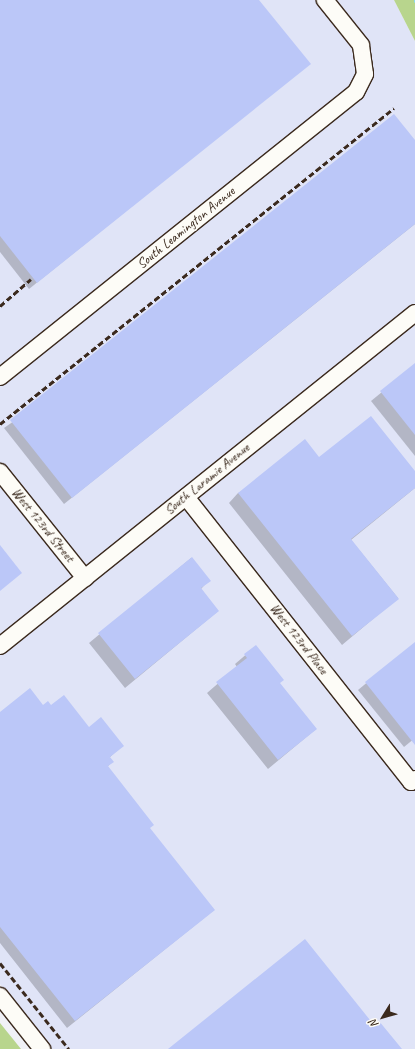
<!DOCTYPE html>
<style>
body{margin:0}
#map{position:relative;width:415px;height:1049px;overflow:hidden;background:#f0f1f7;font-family:Caveat,sans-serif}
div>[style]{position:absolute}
.built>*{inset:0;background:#e0e4f7}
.green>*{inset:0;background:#b8d58d}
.shadow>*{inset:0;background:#0003}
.stream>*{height:3px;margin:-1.5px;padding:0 1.5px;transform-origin:1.5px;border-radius:1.5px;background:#8ddaec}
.building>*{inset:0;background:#bbc7f8}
.roads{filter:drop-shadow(1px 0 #3b2a1e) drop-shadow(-1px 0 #3b2a1e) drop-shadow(0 1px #3b2a1e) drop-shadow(0 -1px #3b2a1e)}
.minor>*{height:16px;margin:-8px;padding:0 8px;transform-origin:8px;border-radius:8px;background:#fdfcf7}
.rail>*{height:3px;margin-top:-1.5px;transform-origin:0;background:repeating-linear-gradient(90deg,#3b2a1e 0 6px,transparent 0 9px)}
span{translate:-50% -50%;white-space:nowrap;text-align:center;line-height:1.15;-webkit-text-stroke:3.5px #fdfcf7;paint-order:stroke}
.street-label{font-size:14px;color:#3b2a1e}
.north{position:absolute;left:363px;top:997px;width:40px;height:40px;-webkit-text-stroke:3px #fdfcf7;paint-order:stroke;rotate:233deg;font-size:11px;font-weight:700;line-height:16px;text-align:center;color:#3b2a1e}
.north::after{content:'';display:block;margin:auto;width:14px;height:18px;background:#3b2a1e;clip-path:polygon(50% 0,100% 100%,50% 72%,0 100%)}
</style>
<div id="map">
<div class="built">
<div style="clip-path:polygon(0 0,394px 0,415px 41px,415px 1049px,52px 1049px,0 984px)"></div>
</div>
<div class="green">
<div style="clip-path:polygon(394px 0,415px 0,415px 41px)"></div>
<div style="clip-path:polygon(0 1023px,21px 1049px,0 1049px)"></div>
</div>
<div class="shadow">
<div style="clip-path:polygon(0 0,258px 0,309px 64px,29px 289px,0 252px)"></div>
<div style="clip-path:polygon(415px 142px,415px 224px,64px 504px,4px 428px)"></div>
<div style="clip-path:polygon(415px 365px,415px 456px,371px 401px)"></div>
<div style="clip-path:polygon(319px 458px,415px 472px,415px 488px,351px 540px,398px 598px,342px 645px,229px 503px,238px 493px)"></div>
<div style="clip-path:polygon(191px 558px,209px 580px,201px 589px,218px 611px,125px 688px,89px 643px)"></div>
<div style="clip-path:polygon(415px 643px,415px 738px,404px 747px,358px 690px)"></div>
<div style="clip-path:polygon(256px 646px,279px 683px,316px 729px,268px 769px,207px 693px,237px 667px,235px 664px)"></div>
<div style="clip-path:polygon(51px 707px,122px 746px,109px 758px,112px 762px,107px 767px,149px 829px,214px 910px,67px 1028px,0 943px,0 713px)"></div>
</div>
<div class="stream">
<div style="left:415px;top:0;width:1px;rotate:90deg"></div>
</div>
<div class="building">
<div style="clip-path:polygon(0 0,259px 0,311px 64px,37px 283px,0 236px)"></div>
<div style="clip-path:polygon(394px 114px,415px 140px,415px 224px,72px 498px,10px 420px)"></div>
<div style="clip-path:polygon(415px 363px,415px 435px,380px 391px)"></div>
<div style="clip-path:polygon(371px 416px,415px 471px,415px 488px,351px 539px,399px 599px,352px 636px,238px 493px,305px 439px,319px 457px)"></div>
<div style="clip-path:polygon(0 545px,22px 573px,0 591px)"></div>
<div style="clip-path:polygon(192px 557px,211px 581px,201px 588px,219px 611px,135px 679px,98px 633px)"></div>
<div style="clip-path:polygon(415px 642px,415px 745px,365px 682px)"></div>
<div style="clip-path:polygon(256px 645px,284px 680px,280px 683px,317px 729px,278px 760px,216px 682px,247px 658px,244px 654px)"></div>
<div style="clip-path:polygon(30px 688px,43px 705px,48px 701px,51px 705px,64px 695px,89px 727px,101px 717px,124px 746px,110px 757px,114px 762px,108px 766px,154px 825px,150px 828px,215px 910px,75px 1021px,0 927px,0 712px)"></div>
<div style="clip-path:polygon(305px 939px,374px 1025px,379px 1021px,402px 1049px,168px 1049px)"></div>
</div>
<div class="roads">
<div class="minor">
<div style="left:0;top:377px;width:456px;rotate:-38.7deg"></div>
<div style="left:356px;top:92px;width:20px;rotate:-63deg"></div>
<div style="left:365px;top:74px;width:29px;rotate:-98deg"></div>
<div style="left:361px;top:45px;width:58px;rotate:-128.7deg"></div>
<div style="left:0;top:472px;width:136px;rotate:51.3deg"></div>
<div style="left:186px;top:497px;width:363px;rotate:51.7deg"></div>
<div style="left:411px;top:782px;width:5px;rotate:-37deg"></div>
<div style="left:0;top:646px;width:532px;rotate:-38.74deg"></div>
<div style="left:0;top:996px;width:68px;rotate:51.6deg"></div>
</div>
</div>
<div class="rail">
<div style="left:0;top:306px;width:41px;rotate:-41.1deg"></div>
<div style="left:0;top:424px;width:505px;rotate:-38.73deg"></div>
<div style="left:0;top:963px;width:110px;rotate:51.3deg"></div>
</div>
<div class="street-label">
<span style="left:186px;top:228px;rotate:-39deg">South Leamington Avenue</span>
<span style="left:207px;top:479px;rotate:-39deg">South Laramie Avenue</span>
<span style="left:43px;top:525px;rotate:51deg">West 123rd Street</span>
<span style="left:299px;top:639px;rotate:52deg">West 123rd Place</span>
</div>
<div class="north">N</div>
</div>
